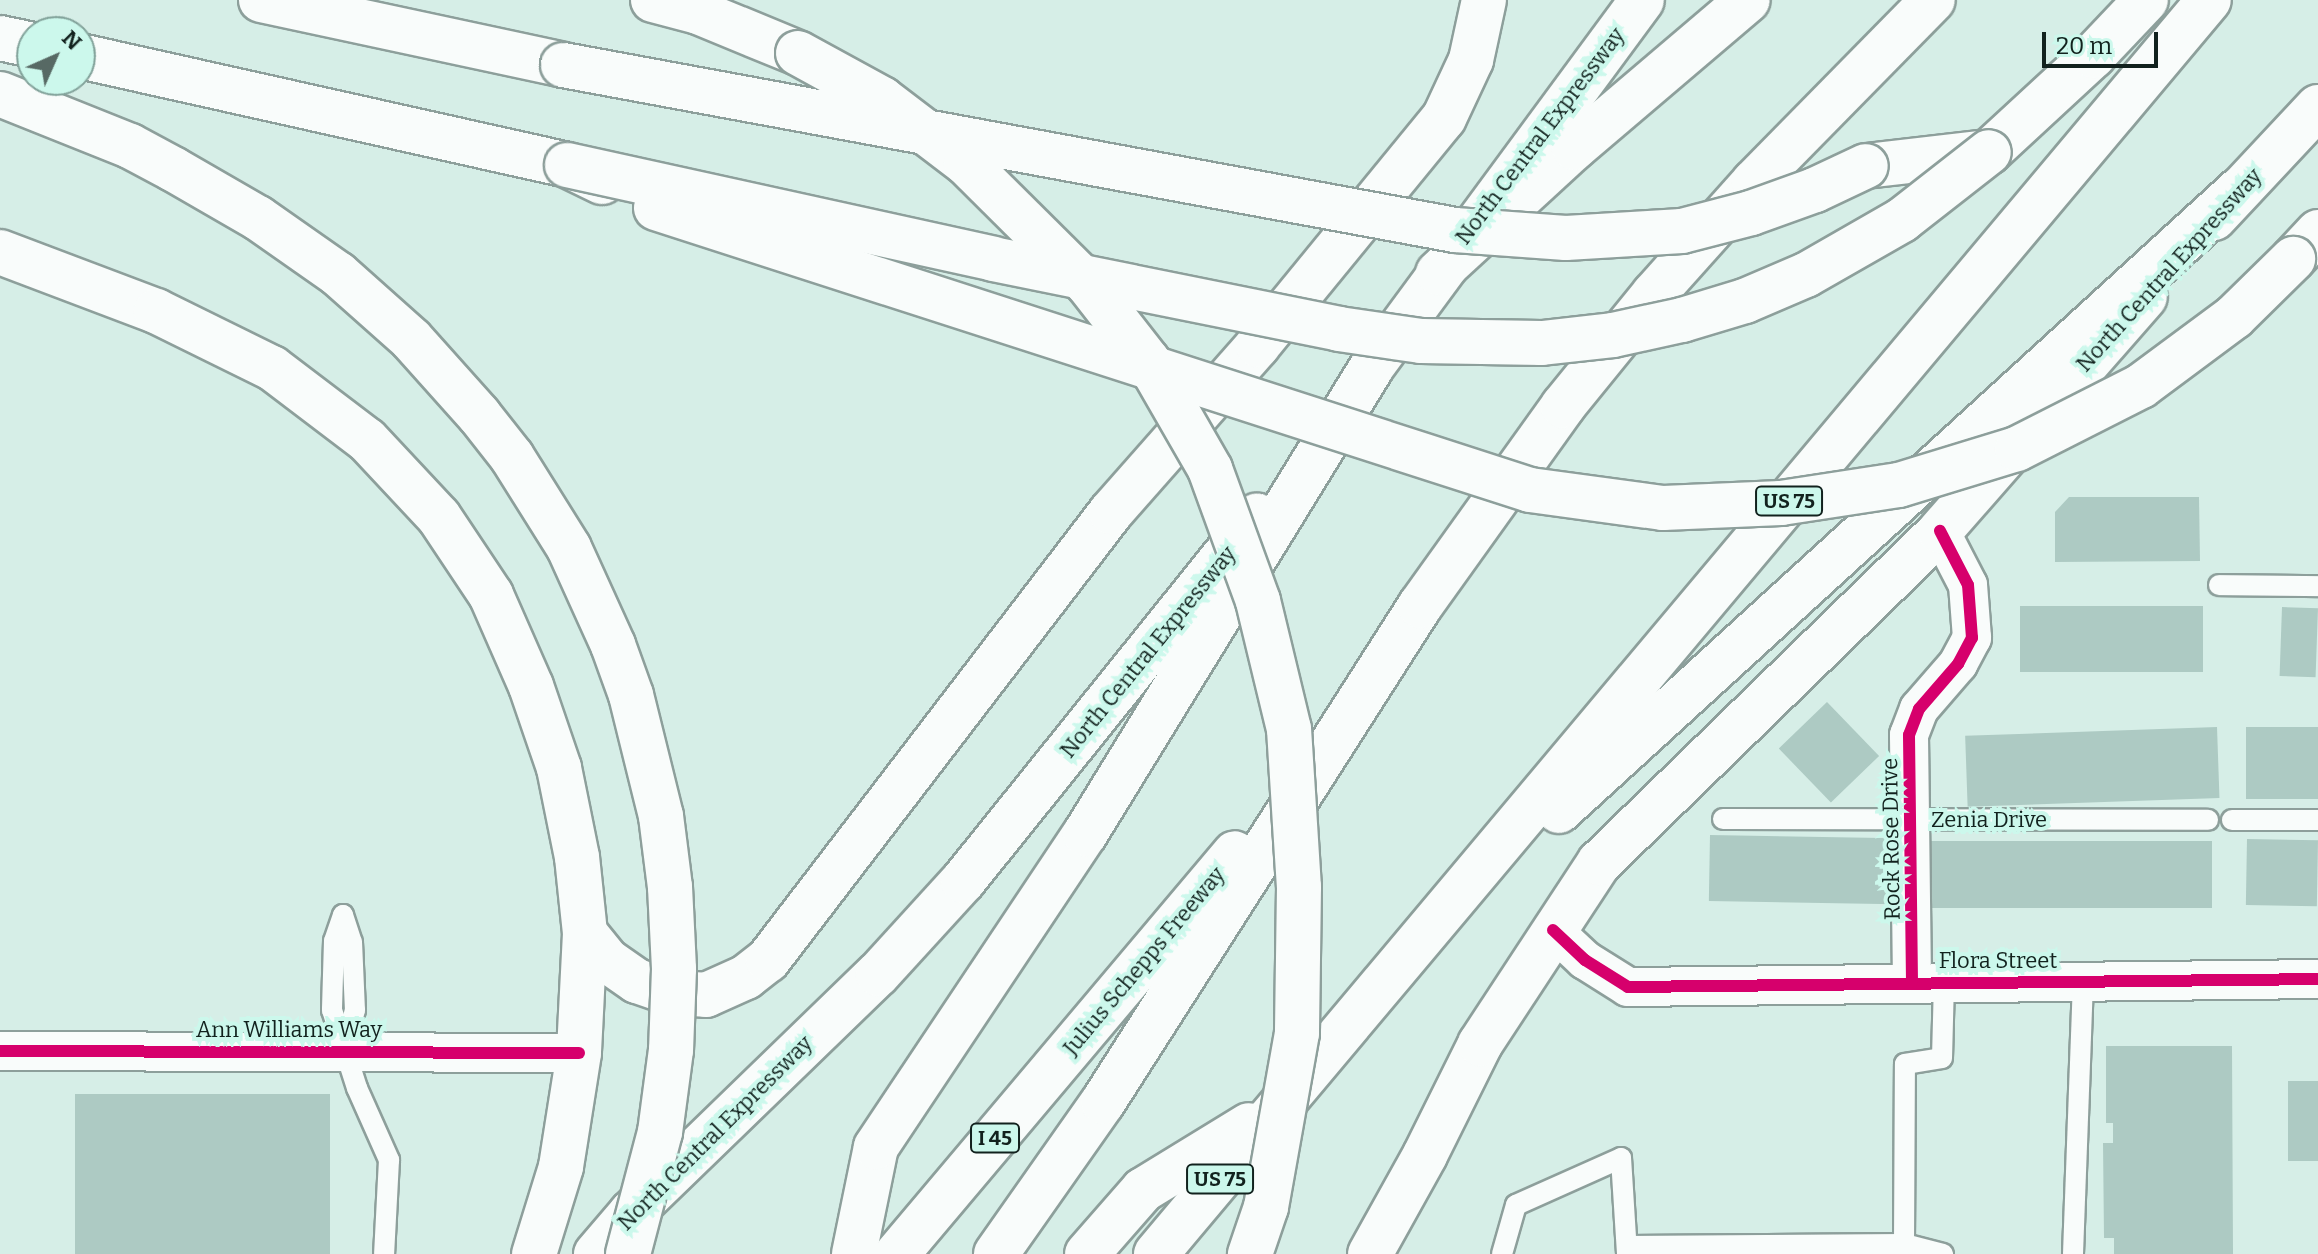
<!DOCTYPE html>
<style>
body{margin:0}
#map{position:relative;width:2318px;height:1254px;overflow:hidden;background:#d6eee7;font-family:Bitter,serif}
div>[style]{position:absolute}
.building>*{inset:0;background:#adcac3;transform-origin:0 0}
.roads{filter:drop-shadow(2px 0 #8d9f9b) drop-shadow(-2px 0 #8d9f9b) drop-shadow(0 2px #8d9f9b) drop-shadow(0 -2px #8d9f9b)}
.service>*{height:20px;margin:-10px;padding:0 10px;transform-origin:10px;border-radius:10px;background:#f9fcfb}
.minor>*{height:38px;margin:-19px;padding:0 19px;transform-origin:19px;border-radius:19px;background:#f9fcfb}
.secondary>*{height:44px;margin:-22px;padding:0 22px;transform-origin:22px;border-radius:22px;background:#f9fcfb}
.motorway>*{height:44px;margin:-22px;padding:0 22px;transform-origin:22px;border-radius:22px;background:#f9fcfb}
.bridges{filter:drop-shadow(2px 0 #8d9f9b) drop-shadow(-2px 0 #8d9f9b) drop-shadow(0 2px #8d9f9b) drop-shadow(0 -2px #8d9f9b)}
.motorway-bridge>*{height:44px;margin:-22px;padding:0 22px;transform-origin:22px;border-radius:22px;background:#f9fcfb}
.cycleway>*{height:12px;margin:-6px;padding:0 6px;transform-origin:6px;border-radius:6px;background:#d6006c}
span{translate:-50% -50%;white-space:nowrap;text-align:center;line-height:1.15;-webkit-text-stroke:8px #ccf8ec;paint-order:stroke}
.shield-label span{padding:2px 6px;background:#ccf8ec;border:2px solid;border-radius:6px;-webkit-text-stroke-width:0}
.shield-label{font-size:20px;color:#12221e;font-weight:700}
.street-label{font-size:22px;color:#12221e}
.north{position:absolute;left:16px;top:16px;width:80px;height:80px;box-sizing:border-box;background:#ccf8ec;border:2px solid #82a29a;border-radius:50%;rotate:45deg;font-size:22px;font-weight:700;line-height:32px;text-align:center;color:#12221e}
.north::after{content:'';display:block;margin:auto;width:28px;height:36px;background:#576964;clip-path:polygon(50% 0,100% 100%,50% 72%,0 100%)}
.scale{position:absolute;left:2042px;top:32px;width:116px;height:36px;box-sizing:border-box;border:4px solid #12221e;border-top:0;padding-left:10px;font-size:24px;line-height:28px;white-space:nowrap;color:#12221e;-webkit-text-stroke:6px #ccf8ec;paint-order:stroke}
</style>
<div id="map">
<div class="building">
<div style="clip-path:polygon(2069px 497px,2199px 497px,2200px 561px,2055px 562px,2055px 512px)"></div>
<div style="left:2020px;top:606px;width:183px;height:66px"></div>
<div style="left:2282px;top:607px;width:36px;height:69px;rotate:2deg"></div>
<div style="left:1827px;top:702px;width:75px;height:67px;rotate:46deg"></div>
<div style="left:2217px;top:727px;width:71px;height:252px;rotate:88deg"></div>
<div style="left:2318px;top:727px;width:72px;height:72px;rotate:90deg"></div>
<div style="left:1710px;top:835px;width:187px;height:66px;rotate:1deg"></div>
<div style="left:2247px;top:839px;width:71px;height:66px;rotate:1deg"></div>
<div style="left:1927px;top:841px;width:285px;height:67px"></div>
<div style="clip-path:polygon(2106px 1046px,2232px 1046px,2233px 1254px,2114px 1254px,2114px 1238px,2104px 1238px,2103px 1143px,2113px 1143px,2113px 1123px,2106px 1123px)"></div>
<div style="left:2318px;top:1081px;width:80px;height:30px;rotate:90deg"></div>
<div style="left:75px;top:1094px;width:255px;height:160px"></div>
</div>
<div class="roads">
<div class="service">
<div style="left:2219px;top:585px;width:99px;rotate:0.6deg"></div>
<div style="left:1723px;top:819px;width:485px;rotate:0.1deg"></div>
<div style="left:2232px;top:820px;width:86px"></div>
<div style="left:343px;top:915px;width:28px;rotate:109deg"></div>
<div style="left:334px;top:941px;width:69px;rotate:91.7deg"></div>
<div style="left:332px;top:1010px;width:82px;rotate:72.2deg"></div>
<div style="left:357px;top:1088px;width:79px;rotate:66deg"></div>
<div style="left:389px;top:1160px;width:94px;rotate:93deg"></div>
<div style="left:343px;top:915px;width:28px;rotate:72deg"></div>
<div style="left:352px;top:942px;width:68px;rotate:87.5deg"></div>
<div style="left:355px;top:1010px;width:41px;rotate:105.4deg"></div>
<div style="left:1628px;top:1246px;width:276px;rotate:-0.4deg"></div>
<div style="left:1502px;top:1254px;width:51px;rotate:-74.1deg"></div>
<div style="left:1516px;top:1205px;width:115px;rotate:-24.1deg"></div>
<div style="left:1621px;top:1158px;width:96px;rotate:86.4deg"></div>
<div style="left:1943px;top:1254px;width:40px;rotate:-165.6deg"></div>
<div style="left:1904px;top:1244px;width:180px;rotate:-89.7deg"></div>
<div style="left:1905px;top:1064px;width:37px;rotate:-9deg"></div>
<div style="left:1942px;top:1058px;width:77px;rotate:-88.5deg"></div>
<div style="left:2073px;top:1254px;width:273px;rotate:-87.9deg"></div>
</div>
<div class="minor">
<div style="left:1553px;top:930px;width:44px;rotate:43.2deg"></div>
<div style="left:1585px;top:960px;width:51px;rotate:32.1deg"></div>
<div style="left:1628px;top:987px;width:690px;rotate:-0.66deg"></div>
<div style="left:1912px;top:982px;width:247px;rotate:-90.7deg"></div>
<div style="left:1909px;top:735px;width:28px;rotate:-69deg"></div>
<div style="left:1919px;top:709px;width:60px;rotate:-49.1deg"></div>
<div style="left:1958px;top:664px;width:30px;rotate:-62deg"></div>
<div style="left:1972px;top:638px;width:53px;rotate:-94.3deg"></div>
<div style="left:1968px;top:585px;width:61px;rotate:-117.4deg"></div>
<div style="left:0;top:1051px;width:579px;rotate:0.2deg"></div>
</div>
<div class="secondary">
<div style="left:2214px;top:218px;width:152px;rotate:-46.9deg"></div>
<div style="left:0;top:252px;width:167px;rotate:20.7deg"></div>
<div style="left:156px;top:311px;width:129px;rotate:26.2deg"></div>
<div style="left:272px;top:368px;width:119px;rotate:37.2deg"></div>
<div style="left:367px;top:440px;width:105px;rotate:46.9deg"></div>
<div style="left:439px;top:517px;width:94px;rotate:56.3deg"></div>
<div style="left:491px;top:595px;width:99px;rotate:66.3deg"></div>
<div style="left:531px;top:686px;width:87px;rotate:71.1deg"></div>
<div style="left:559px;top:768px;width:91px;rotate:78.6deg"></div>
<div style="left:577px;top:857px;width:76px;rotate:84deg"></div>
<div style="left:585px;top:933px;width:120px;rotate:92.9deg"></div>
<div style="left:579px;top:1053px;width:115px;rotate:99deg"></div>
<div style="left:561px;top:1167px;width:91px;rotate:107.2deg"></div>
<div style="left:1373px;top:365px;width:453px;rotate:-53.6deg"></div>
<div style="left:585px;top:933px;width:36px;rotate:51deg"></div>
<div style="left:608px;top:961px;width:35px;rotate:35deg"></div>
<div style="left:637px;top:981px;width:36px;rotate:19deg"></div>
<div style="left:671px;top:993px;width:35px;rotate:3deg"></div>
<div style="left:706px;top:995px;width:44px;rotate:-24.2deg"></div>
<div style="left:746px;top:977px;width:28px;rotate:-38deg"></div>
<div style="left:768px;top:960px;width:564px;rotate:-52.56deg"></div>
<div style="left:1111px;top:512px;width:222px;rotate:-48.6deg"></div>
<div style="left:1258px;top:345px;width:293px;rotate:-50.7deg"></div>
<div style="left:1444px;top:118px;width:64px;rotate:-65deg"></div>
<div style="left:1471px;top:60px;width:61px;rotate:-77.8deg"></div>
<div style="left:596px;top:1254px;width:54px;rotate:-49.5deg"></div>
<div style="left:631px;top:1213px;width:344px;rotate:-44.1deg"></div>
<div style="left:878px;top:974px;width:126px;rotate:-47.6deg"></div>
<div style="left:963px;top:881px;width:469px;rotate:-51.2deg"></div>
<div style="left:1370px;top:1254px;width:113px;rotate:-60.9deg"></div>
<div style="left:1425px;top:1155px;width:124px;rotate:-63.6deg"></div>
<div style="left:1480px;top:1044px;width:217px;rotate:-56.7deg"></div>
<div style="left:1599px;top:863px;width:476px;rotate:-44.2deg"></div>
<div style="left:1940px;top:531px;width:311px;rotate:-48.8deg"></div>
</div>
<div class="motorway">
<div style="left:261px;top:0;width:309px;rotate:12.1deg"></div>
<div style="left:653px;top:0;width:47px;rotate:14.9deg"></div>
<div style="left:698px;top:12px;width:108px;rotate:22.3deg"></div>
<div style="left:0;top:38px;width:33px;rotate:12deg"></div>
<div style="left:80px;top:56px;width:499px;rotate:12.6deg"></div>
<div style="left:567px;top:165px;width:39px;rotate:26deg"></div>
<div style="left:1866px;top:166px;width:124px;rotate:-6.5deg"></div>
<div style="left:1989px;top:152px;width:142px;rotate:-42.7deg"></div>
<div style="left:2093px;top:56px;width:77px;rotate:-46.6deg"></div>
<div style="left:2293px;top:259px;width:37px;rotate:-47deg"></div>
<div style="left:1438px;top:273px;width:185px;rotate:-42.6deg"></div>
<div style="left:1574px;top:148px;width:228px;rotate:-40.4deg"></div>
<div style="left:1559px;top:811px;width:921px;rotate:-42.4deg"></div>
<div style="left:854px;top:1254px;width:109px;rotate:-78.4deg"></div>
<div style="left:876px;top:1147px;width:376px;rotate:-56.3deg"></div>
<div style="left:1085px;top:834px;width:545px;rotate:-58.44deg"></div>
<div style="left:897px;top:1254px;width:524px;rotate:-49.87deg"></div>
<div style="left:996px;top:1254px;width:186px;rotate:-54.9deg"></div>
<div style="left:1103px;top:1102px;width:589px;rotate:-57.42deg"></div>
<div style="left:1420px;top:606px;width:246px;rotate:-54.4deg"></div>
<div style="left:1563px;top:406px;width:144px;rotate:-50.9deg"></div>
<div style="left:1654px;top:294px;width:150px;rotate:-48.2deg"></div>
<div style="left:1754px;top:182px;width:255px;rotate:-45.5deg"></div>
<div style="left:1087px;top:1254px;width:85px;rotate:-48.8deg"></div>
<div style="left:1143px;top:1190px;width:124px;rotate:-31.5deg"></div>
<div style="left:1156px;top:1254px;width:1637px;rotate:-49.98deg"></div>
</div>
</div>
<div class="bridges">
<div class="motorway-bridge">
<div style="left:798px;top:53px;width:96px;rotate:28.7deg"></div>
<div style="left:882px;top:99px;width:106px;rotate:37.3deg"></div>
<div style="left:966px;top:163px;width:170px;rotate:44.8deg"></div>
<div style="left:1087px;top:283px;width:99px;rotate:52deg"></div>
<div style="left:1148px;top:361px;width:125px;rotate:60.1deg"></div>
<div style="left:1210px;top:469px;width:140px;rotate:70deg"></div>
<div style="left:1258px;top:601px;width:132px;rotate:76.4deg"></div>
<div style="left:1289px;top:729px;width:158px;rotate:86.4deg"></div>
<div style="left:1299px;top:887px;width:146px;rotate:90.8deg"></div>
<div style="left:1297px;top:1033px;width:177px;rotate:100.1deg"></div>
<div style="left:1266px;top:1207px;width:50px;rotate:108.8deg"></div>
<div style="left:563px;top:65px;width:907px;rotate:10.48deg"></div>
<div style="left:1455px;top:230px;width:111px;rotate:4.1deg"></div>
<div style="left:1566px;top:238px;width:116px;rotate:-3.5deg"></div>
<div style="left:1682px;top:231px;width:71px;rotate:-14.6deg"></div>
<div style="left:1751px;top:213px;width:68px;rotate:-19.8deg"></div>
<div style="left:1815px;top:190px;width:56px;rotate:-25.2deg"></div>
<div style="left:0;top:94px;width:140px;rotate:21.8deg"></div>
<div style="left:130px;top:146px;width:49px;rotate:28.1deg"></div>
<div style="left:173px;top:169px;width:98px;rotate:30deg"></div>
<div style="left:258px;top:218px;width:98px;rotate:35deg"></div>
<div style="left:338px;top:274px;width:98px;rotate:41.7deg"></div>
<div style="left:411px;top:339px;width:102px;rotate:48.2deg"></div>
<div style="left:479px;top:415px;width:53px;rotate:51.8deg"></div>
<div style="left:512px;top:457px;width:107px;rotate:57.9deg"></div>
<div style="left:569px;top:548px;width:107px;rotate:65.6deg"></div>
<div style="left:613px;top:645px;width:53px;rotate:70.2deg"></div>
<div style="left:631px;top:695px;width:125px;rotate:76.1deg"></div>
<div style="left:661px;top:816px;width:72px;rotate:82.8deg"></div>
<div style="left:670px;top:887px;width:82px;rotate:87.2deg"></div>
<div style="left:674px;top:969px;width:81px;rotate:92.1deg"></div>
<div style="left:671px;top:1050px;width:83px;rotate:97.6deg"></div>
<div style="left:660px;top:1132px;width:126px;rotate:104.7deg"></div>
<div style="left:567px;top:165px;width:436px;rotate:12.4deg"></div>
<div style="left:993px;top:259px;width:353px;rotate:11.4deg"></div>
<div style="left:1339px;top:329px;width:83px;rotate:8.3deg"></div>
<div style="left:1421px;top:341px;width:121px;rotate:0.9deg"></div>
<div style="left:1542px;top:343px;width:71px;rotate:-6.4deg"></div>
<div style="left:1613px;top:335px;width:71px;rotate:-12.3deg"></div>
<div style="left:1682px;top:320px;width:66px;rotate:-16.8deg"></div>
<div style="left:1745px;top:301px;width:66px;rotate:-23.1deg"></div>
<div style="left:1806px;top:275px;width:111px;rotate:-29.8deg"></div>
<div style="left:1902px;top:220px;width:110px;rotate:-38deg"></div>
<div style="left:656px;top:208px;width:918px;rotate:17.88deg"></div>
<div style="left:1530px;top:490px;width:134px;rotate:7.7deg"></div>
<div style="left:1663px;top:508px;width:118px;rotate:-2.4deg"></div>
<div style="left:1781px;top:503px;width:119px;rotate:-8.7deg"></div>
<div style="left:1899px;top:485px;width:123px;rotate:-17deg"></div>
<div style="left:2017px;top:449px;width:139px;rotate:-26.9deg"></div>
<div style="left:2141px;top:386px;width:116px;rotate:-36.6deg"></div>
<div style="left:2234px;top:317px;width:83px;rotate:-44.5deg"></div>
</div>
</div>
<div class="cycleway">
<div style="left:1553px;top:930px;width:44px;rotate:43.2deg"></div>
<div style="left:1585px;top:960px;width:51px;rotate:32.1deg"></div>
<div style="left:1628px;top:987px;width:690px;rotate:-0.66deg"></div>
<div style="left:1912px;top:982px;width:247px;rotate:-90.7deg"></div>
<div style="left:1909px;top:735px;width:28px;rotate:-69deg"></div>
<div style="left:1919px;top:709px;width:60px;rotate:-49.1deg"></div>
<div style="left:1958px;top:664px;width:30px;rotate:-62deg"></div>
<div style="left:1972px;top:638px;width:53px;rotate:-94.3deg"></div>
<div style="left:1968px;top:585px;width:61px;rotate:-117.4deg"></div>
<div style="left:0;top:1051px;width:579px;rotate:0.2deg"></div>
</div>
<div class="shield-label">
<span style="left:1789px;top:501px">US 75</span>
<span style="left:995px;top:1138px">I 45</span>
<span style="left:1220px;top:1179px">US 75</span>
</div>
<div class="street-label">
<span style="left:1540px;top:136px;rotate:-53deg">North Central Expressway</span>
<span style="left:2169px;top:270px;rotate:-48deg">North Central Expressway</span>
<span style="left:1148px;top:652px;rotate:-51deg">North Central Expressway</span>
<span style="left:1989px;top:820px">Zenia Drive</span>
<span style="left:1891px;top:839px;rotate:-91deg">Rock Rose Drive</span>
<span style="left:1144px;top:961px;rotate:-50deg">Julius Schepps Freeway</span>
<span style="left:1998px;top:961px">Flora Street</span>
<span style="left:289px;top:1030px">Ann Williams Way</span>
<span style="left:715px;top:1133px;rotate:-45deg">North Central Expressway</span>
</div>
<div class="north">N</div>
<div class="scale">20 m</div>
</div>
